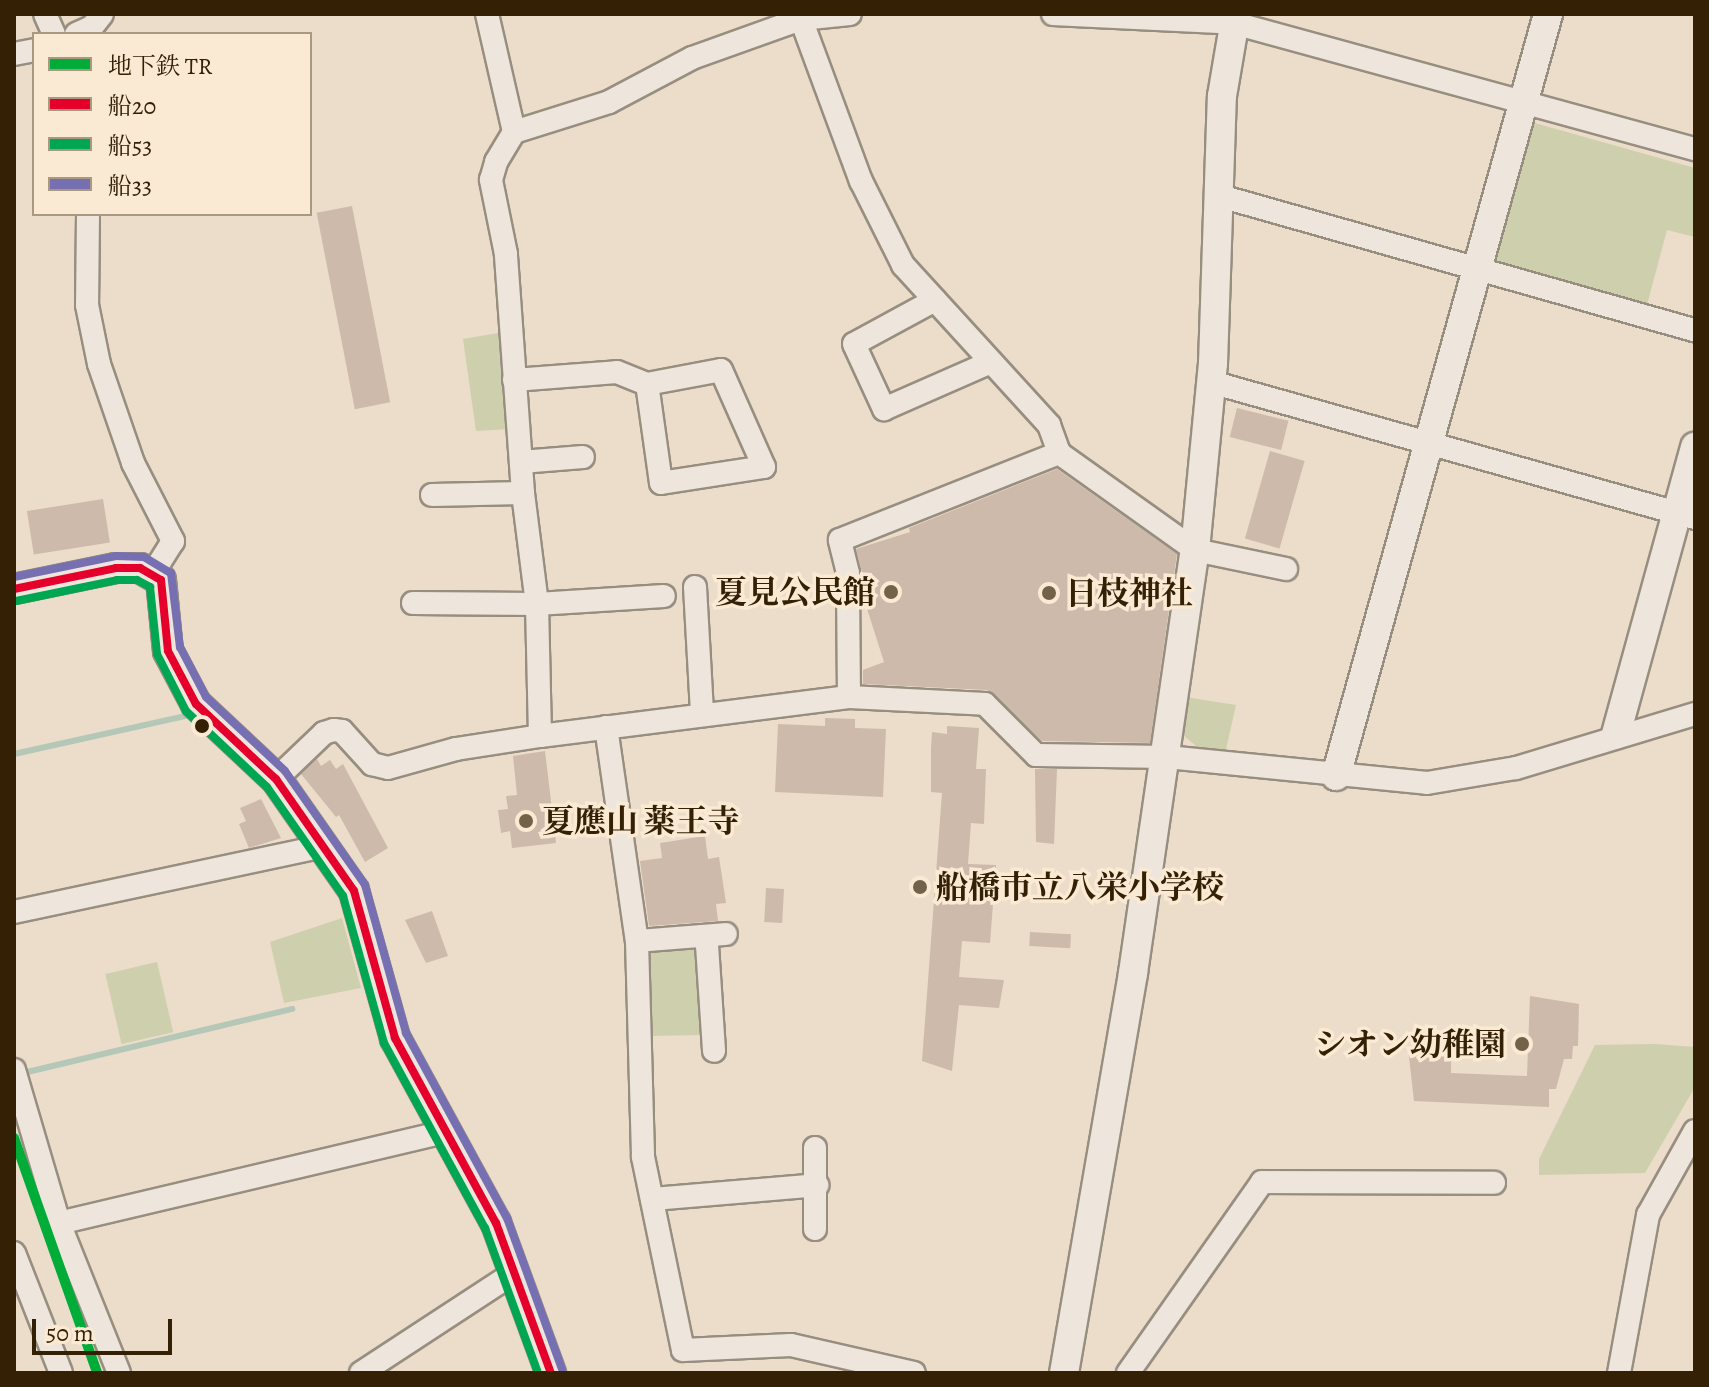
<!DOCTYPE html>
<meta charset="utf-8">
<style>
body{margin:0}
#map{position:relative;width:1709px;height:1387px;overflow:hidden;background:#ebddca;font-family:Alegreya,"Noto Serif JP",serif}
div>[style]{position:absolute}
.green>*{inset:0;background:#cecfad;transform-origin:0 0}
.stream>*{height:6px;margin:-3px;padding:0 3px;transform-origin:3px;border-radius:3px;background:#b5c7b6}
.building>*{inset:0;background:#cdbaab;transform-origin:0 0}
.roads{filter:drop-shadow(2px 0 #988e80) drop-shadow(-2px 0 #988e80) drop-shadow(0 2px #988e80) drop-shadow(0 -2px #988e80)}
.minor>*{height:22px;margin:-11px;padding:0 11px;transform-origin:11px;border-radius:11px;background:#eee6dd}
.tertiary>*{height:28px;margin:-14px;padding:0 14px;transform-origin:14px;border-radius:14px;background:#eee6dd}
.bus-1>*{height:8px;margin:-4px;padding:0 4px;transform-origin:4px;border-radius:4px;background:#e4002b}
.bus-2>*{height:8px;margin:-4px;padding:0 4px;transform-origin:4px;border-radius:4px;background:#00a651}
.bus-3>*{height:8px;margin:-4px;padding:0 4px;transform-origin:4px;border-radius:4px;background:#7670b3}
.metro-1>*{height:10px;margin:-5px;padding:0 5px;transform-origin:5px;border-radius:5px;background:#02ac39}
.dots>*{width:22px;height:22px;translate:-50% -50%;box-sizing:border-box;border:4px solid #faead4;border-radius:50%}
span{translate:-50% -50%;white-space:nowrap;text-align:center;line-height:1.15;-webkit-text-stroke:7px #faead4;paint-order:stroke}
.poi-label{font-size:32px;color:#332005;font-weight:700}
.right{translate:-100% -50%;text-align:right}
.left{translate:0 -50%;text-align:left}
.frame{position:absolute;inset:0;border:16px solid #332005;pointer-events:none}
.legend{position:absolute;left:32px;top:32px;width:280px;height:184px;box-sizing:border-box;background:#faead4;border:2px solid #aa9981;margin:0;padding:10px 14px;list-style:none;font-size:24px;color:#332005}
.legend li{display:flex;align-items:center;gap:16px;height:40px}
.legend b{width:40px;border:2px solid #aa9981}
.scale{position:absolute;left:32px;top:1319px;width:140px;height:36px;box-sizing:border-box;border:4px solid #332005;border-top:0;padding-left:10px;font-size:24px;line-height:28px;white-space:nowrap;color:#332005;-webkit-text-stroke:6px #faead4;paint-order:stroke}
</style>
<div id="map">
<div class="green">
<div style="clip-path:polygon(1531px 122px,1695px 168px,1695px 237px,1667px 230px,1647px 305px,1508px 271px,1494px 258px)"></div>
<div style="clip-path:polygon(504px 332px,510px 429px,476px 431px,463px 339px)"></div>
<div style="clip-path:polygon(1185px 697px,1236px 705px,1225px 754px,1201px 750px,1183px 735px)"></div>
<div style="clip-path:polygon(342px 918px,361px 988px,284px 1003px,270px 942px)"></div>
<div style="clip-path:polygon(696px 941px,705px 1035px,648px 1036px,645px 951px)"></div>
<div style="left:157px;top:962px;width:72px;height:53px;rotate:77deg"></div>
<div style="clip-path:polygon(1654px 1044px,1695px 1047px,1695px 1087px,1645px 1173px,1539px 1175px,1539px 1159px,1595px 1045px)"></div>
</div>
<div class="stream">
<div style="left:14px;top:754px;width:175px;rotate:-12.5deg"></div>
<div style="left:19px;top:1074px;width:281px;rotate:-13.4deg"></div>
</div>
<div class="building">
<div style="left:352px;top:206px;width:200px;height:36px;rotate:79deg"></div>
<div style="left:1237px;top:408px;width:53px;height:30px;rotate:14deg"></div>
<div style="left:1270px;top:451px;width:36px;height:91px;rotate:16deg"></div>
<div style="clip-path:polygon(1057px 469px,1177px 554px,1150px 743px,1042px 741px,987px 690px,863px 684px,863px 670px,884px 662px,862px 593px,865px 584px,856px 549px,910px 532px,909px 528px)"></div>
<div style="left:103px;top:499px;width:44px;height:77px;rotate:81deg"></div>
<div style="clip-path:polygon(825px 718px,855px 719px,855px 728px,886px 729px,883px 797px,775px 792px,778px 724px,825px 726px)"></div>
<div style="clip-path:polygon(947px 726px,979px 728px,976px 769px,986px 769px,984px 824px,971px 823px,968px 864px,996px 865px,990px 943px,962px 941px,959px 977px,1004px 980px,999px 1008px,959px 1005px,952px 1071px,922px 1061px,942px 793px,931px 792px,931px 748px,932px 732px,947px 734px)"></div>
<div style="clip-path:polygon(545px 751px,556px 843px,512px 848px,510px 831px,501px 833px,498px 810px,508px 809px,506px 796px,517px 795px,513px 756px)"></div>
<div style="clip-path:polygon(317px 759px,321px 766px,330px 760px,336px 769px,343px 764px,388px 848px,365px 862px,339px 815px,336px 817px,301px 774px)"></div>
<div style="clip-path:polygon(1035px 769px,1057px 769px,1054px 844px,1036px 842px)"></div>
<div style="clip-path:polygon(261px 799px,281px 838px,249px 848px,239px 824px,246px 821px,240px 808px)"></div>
<div style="clip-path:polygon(705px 836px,708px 859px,719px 857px,726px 903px,716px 904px,718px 921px,649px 926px,640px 861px,662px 858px,660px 843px)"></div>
<div style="left:766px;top:888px;width:18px;height:34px;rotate:3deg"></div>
<div style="clip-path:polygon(432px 911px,448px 956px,426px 963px,405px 920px)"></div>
<div style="left:1030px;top:932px;width:41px;height:14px;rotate:3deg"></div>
<div style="clip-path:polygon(1530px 996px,1579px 1004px,1578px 1046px,1573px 1046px,1572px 1059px,1564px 1059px,1556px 1089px,1549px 1089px,1549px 1107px,1414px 1101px,1408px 1048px,1416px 1048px,1417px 1040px,1451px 1040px,1451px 1073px,1527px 1076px)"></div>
</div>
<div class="roads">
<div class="minor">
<div style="left:45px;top:14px;width:22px;rotate:66deg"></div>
<div style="left:487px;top:14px;width:121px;rotate:77.1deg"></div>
<div style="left:1053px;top:14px;width:181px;rotate:2.8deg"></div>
<div style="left:1234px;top:23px;width:478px;rotate:15.3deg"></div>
<div style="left:801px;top:19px;width:173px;rotate:69.7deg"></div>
<div style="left:861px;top:181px;width:94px;rotate:63.4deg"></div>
<div style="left:903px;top:265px;width:217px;rotate:47.6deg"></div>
<div style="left:1049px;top:425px;width:30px;rotate:70deg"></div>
<div style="left:1059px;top:453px;width:167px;rotate:35.5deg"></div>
<div style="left:1195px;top:550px;width:93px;rotate:11.8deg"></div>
<div style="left:76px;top:34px;width:17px;rotate:-24deg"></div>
<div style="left:92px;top:27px;width:16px;rotate:-52deg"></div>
<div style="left:14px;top:54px;width:20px;rotate:-11deg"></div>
<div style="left:1220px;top:196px;width:494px;rotate:15.8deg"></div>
<div style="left:88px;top:214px;width:91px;rotate:90.6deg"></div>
<div style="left:87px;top:305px;width:60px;rotate:78.5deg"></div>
<div style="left:99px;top:364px;width:105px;rotate:71deg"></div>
<div style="left:133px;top:463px;width:88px;rotate:62.9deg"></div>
<div style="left:173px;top:541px;width:38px;rotate:122deg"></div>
<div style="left:935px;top:300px;width:92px;rotate:151.5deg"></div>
<div style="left:854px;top:344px;width:72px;rotate:65.2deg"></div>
<div style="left:884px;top:409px;width:117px;rotate:-23.7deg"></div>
<div style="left:514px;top:380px;width:103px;rotate:-4.4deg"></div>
<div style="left:617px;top:372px;width:32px;rotate:22deg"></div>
<div style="left:647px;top:384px;width:75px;rotate:-10.7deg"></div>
<div style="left:721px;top:370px;width:106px;rotate:66.1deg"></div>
<div style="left:764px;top:467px;width:104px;rotate:171.2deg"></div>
<div style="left:661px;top:483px;width:100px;rotate:-98deg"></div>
<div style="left:1211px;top:382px;width:503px;rotate:15.69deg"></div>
<div style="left:521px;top:462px;width:62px;rotate:-4.6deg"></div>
<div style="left:432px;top:495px;width:91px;rotate:-1.3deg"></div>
<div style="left:695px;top:587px;width:126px;rotate:86.8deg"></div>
<div style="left:413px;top:603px;width:124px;rotate:0.5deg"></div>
<div style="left:537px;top:604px;width:127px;rotate:-3.6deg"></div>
<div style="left:849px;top:697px;width:124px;rotate:-90.5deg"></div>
<div style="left:848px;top:573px;width:34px;rotate:-104deg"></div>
<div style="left:840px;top:540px;width:236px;rotate:-21.7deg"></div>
<div style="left:606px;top:727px;width:216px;rotate:81.8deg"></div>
<div style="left:637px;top:941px;width:216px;rotate:88.4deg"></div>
<div style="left:643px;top:1157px;width:197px;rotate:78.3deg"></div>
<div style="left:683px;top:1350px;width:108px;rotate:-2.7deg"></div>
<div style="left:791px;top:1345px;width:126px;rotate:12.8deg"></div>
<div style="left:540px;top:736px;width:132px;rotate:-91.3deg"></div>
<div style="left:537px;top:604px;width:112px;rotate:-97.2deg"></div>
<div style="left:523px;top:493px;width:240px;rotate:-94.1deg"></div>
<div style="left:506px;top:254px;width:76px;rotate:-101.5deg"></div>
<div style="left:491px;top:180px;width:19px;rotate:-74deg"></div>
<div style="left:496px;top:162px;width:35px;rotate:-59deg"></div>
<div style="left:514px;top:132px;width:100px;rotate:-17.5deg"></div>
<div style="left:609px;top:102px;width:94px;rotate:-27.9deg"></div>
<div style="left:692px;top:58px;width:116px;rotate:-19.7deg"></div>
<div style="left:801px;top:19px;width:49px;rotate:-5.8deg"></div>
<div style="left:276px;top:779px;width:66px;rotate:-43.8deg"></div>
<div style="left:324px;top:733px;width:10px;rotate:-17deg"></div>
<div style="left:334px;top:730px;width:8px;rotate:7deg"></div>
<div style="left:342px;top:731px;width:45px;rotate:47.7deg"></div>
<div style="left:372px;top:764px;width:16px;rotate:14deg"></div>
<div style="left:388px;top:768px;width:71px;rotate:-15.6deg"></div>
<div style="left:456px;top:749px;width:85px;rotate:-8.8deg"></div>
<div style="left:540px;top:736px;width:311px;rotate:-7.2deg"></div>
<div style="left:849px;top:697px;width:136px;rotate:2.9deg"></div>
<div style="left:985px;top:704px;width:72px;rotate:45deg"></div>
<div style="left:1036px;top:755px;width:131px;rotate:0.9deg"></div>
<div style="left:1167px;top:757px;width:261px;rotate:5.7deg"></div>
<div style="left:1427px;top:783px;width:90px;rotate:-9.6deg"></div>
<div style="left:1516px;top:768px;width:187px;rotate:-16.8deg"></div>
<div style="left:14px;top:912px;width:318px;rotate:-12deg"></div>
<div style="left:702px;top:936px;width:10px;rotate:61deg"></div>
<div style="left:707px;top:945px;width:106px;rotate:86.2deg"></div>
<div style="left:637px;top:941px;width:89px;rotate:-4.5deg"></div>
<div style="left:14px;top:1070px;width:159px;rotate:73.6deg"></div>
<div style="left:59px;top:1223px;width:162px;rotate:68.2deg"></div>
<div style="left:815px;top:1148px;width:81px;rotate:90deg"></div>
<div style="left:652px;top:1199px;width:166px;rotate:-4.8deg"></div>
<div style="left:59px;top:1223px;width:399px;rotate:-13.3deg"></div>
<div style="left:14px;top:1253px;width:129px;rotate:68.6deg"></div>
<div style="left:361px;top:1373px;width:183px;rotate:-33.2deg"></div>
<div style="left:1128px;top:1373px;width:233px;rotate:-54.9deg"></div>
<div style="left:1262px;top:1182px;width:232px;rotate:0.2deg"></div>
<div style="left:1619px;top:1373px;width:161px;rotate:-79.6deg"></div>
<div style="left:1648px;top:1215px;width:96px;rotate:-60.8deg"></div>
</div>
<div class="tertiary">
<div style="left:14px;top:589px;width:104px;rotate:-11.6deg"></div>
<div style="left:116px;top:568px;width:24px"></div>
<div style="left:140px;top:568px;width:24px;rotate:30deg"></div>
<div style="left:161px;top:580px;width:71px;rotate:84.4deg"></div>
<div style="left:168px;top:651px;width:60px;rotate:62.2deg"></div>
<div style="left:196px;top:704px;width:110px;rotate:43.2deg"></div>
<div style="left:276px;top:779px;width:136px;rotate:55.1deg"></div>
<div style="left:354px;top:891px;width:153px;rotate:74.4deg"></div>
<div style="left:395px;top:1038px;width:211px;rotate:61.4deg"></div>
<div style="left:496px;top:1223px;width:160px;rotate:69.9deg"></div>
<div style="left:1616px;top:734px;width:298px;rotate:-74.6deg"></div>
<div style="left:1336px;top:776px;width:791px;rotate:-74.45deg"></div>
<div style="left:1064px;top:1373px;width:406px;rotate:-80.2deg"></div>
<div style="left:1133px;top:973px;width:428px;rotate:-81.7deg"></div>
<div style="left:1195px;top:550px;width:187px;rotate:-84.5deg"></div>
<div style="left:1213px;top:364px;width:268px;rotate:-88.1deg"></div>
<div style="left:1222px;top:96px;width:83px;rotate:-80.3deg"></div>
</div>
</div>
<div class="bus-1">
<div style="left:14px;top:589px;width:104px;rotate:-11.6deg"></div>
<div style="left:116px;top:568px;width:24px"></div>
<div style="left:140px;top:568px;width:24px;rotate:30deg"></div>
<div style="left:161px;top:580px;width:71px;rotate:84.4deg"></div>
<div style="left:168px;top:651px;width:60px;rotate:62.2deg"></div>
<div style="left:196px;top:704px;width:110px;rotate:43.2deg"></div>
<div style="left:276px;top:779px;width:136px;rotate:55.1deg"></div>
<div style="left:354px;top:891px;width:153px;rotate:74.4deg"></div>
<div style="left:395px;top:1038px;width:211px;rotate:61.4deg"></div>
<div style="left:496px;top:1223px;width:160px;rotate:69.9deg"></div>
</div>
<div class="bus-2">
<div style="left:16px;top:601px;width:103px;rotate:-11.7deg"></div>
<div style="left:117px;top:580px;width:20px"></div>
<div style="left:137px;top:580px;width:15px;rotate:28deg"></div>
<div style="left:150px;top:587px;width:67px;rotate:84deg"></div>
<div style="left:157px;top:654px;width:64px;rotate:63deg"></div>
<div style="left:186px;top:711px;width:111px;rotate:43.2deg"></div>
<div style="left:267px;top:787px;width:133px;rotate:55.1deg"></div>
<div style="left:343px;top:896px;width:153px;rotate:74.4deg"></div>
<div style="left:384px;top:1043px;width:211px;rotate:61.4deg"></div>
<div style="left:485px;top:1228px;width:154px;rotate:69.9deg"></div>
</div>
<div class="bus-3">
<div style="left:14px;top:577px;width:104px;rotate:-11.6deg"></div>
<div style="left:116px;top:556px;width:28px;rotate:2deg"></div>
<div style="left:144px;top:557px;width:31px;rotate:31deg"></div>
<div style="left:171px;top:573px;width:75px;rotate:83.1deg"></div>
<div style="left:180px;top:647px;width:56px;rotate:62.5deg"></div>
<div style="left:206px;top:697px;width:108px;rotate:43.1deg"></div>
<div style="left:285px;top:771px;width:139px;rotate:54.9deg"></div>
<div style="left:365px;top:885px;width:154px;rotate:74.5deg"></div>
<div style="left:406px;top:1033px;width:211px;rotate:61.4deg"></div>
<div style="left:507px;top:1218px;width:161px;rotate:70deg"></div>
</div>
<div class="metro-1">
<div style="left:14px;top:1138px;width:249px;rotate:70.5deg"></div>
</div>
<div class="dots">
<div style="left:891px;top:592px;background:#73624a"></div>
<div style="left:1049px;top:593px;background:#73624a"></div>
<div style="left:202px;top:726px;background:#332005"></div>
<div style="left:526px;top:821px;background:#73624a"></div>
<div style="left:920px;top:887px;background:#73624a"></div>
<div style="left:1522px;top:1044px;background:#73624a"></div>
</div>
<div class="poi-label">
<span class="right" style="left:875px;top:592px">夏見公民館</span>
<span class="left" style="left:1065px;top:593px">日枝神社</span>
<span class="left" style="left:542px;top:821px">夏應山 薬王寺</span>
<span class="left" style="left:936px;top:887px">船橋市立八栄小学校</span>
<span class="right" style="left:1506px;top:1044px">シオン幼稚園</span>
</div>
<div class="frame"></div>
<ul class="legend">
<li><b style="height:10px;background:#02ac39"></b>地下鉄 TR</li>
<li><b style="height:10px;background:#e4002b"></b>船20</li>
<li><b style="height:10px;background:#00a651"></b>船53</li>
<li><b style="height:10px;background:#7670b3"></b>船33</li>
</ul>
<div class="scale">50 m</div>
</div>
